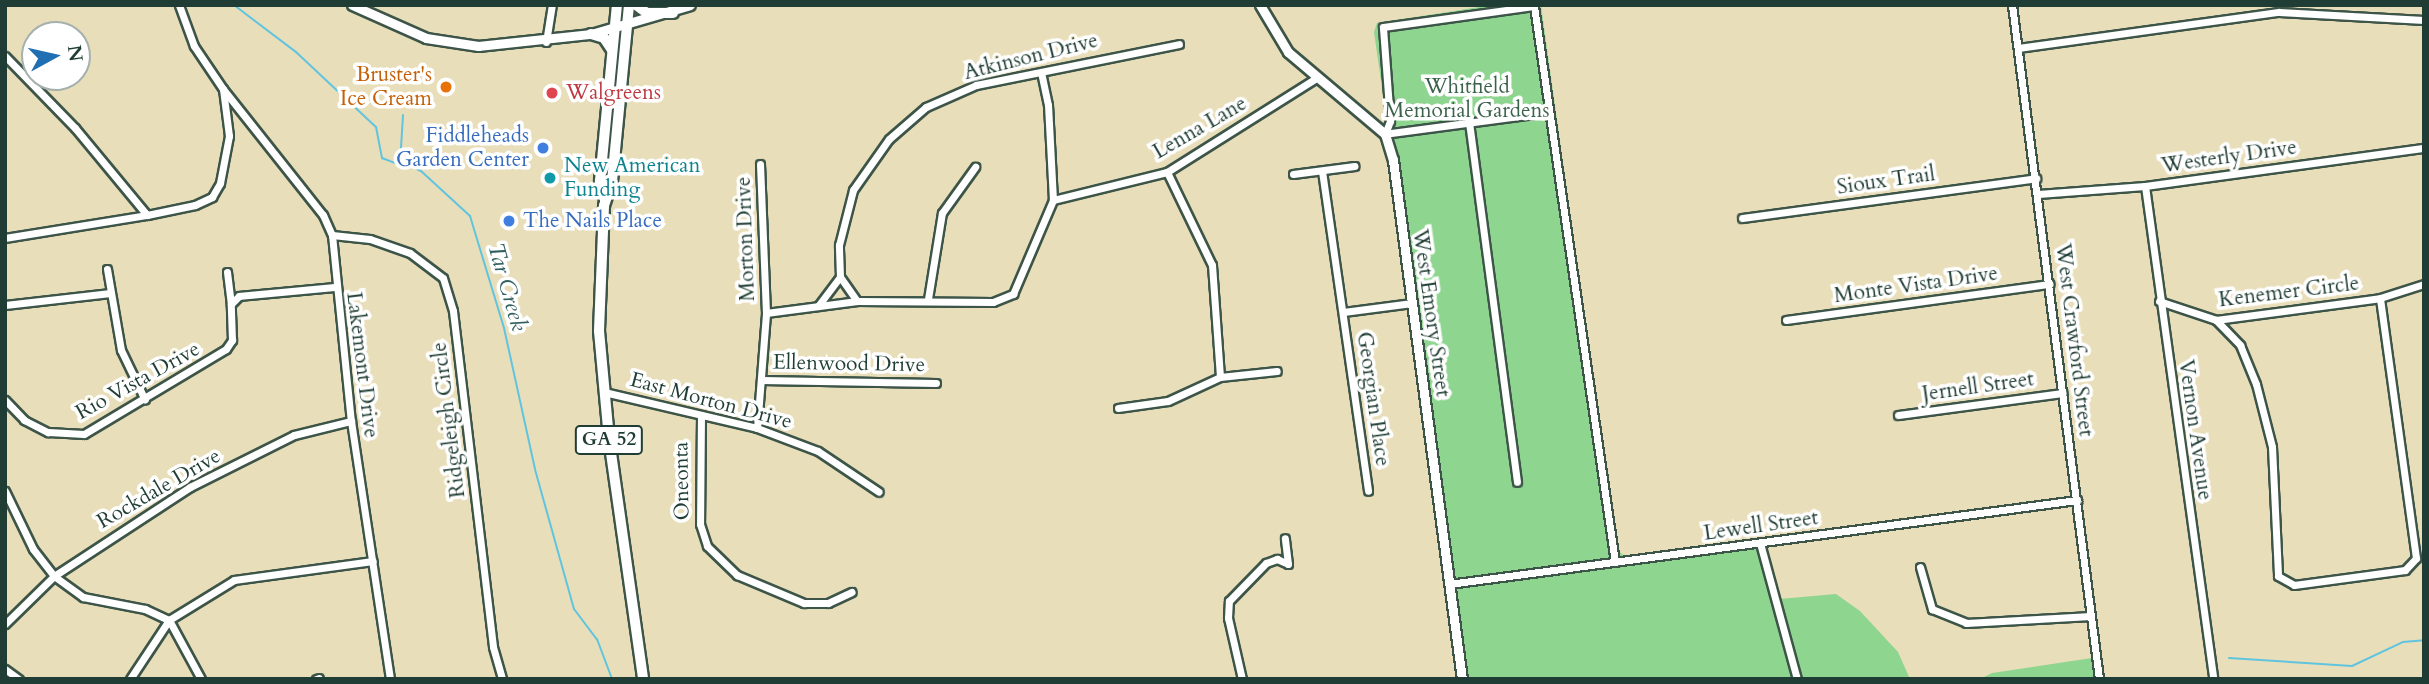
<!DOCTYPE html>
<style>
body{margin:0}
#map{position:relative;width:2429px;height:684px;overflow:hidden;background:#e9deba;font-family:Cardo,serif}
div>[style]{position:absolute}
.green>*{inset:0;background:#8ed590}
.stream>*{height:2px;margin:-1px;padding:0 1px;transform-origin:1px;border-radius:1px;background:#61c4df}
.roads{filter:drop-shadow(2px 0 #3d5548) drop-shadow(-2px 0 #3d5548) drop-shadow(0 2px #3d5548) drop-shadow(0 -2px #3d5548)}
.minor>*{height:7px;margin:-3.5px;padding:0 3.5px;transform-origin:3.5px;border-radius:3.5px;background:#fff}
.tertiary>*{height:9px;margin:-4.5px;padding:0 4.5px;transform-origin:4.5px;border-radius:4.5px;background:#fff}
.primary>*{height:10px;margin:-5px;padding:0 5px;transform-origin:5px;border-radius:5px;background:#fff}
.dots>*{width:19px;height:19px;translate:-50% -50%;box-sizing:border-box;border:4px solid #fff;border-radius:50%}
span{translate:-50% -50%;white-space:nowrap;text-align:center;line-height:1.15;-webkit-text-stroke:7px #fff;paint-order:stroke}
.shield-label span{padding:2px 5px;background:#fff;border:2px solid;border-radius:5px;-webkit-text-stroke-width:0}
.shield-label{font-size:19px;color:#1f3d34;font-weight:700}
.street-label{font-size:21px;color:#1f3d34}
.food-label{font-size:21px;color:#c56008}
.right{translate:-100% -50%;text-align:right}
.park-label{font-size:21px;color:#3b634b}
.health-label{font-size:21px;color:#be3a42}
.left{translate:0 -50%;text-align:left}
.shop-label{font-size:21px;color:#366cbe}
.culture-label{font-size:21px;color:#0d838f}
.water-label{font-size:23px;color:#305f5f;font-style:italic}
.frame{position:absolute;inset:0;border:7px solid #1f3d34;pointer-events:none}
.north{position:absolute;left:21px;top:21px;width:70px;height:70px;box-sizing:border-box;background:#fff;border:2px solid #a5b1ae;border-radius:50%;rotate:82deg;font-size:19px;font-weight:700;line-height:28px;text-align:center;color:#1f3d34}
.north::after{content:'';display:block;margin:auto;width:24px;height:32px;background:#1f6fb2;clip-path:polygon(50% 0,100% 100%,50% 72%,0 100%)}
</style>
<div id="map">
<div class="green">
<div style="clip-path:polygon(1492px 5px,1541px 5px,1617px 550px,1626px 557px,1762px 539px,1779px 599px,1836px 594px,1860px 611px,1898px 652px,1910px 679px,1467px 679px,1374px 32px,1377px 23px)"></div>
<div style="clip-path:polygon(2092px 658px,2095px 679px,1980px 679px,1992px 673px)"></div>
</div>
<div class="stream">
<div style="left:234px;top:5px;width:78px;rotate:37.2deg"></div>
<div style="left:296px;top:52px;width:110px;rotate:43.2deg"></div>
<div style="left:376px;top:127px;width:32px;rotate:79deg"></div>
<div style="left:382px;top:158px;width:19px;rotate:21deg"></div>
<div style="left:400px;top:165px;width:4px;rotate:-45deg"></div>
<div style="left:403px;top:162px;width:20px;rotate:27deg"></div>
<div style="left:421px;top:171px;width:67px;rotate:42.6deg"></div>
<div style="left:470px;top:216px;width:117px;rotate:73.1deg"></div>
<div style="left:504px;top:328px;width:148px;rotate:77.6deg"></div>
<div style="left:536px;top:473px;width:141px;rotate:74.4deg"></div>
<div style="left:574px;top:609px;width:38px;rotate:53deg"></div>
<div style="left:597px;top:639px;width:43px;rotate:69.4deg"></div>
<div style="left:400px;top:164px;width:49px;rotate:-86.5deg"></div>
<div style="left:2229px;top:658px;width:123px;rotate:3.7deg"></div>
<div style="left:2352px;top:666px;width:56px;rotate:-25.2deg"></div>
<div style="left:2403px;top:642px;width:21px;rotate:-5deg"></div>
</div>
<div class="roads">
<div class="minor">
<div style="left:2012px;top:5px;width:680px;rotate:82.64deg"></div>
<div style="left:546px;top:42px;width:37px;rotate:-81deg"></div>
<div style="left:2018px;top:48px;width:263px;rotate:-7.9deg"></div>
<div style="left:2279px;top:12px;width:145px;rotate:3.2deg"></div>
<div style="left:5px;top:56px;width:100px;rotate:45.8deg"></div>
<div style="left:75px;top:128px;width:113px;rotate:50.4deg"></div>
<div style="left:147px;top:215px;width:49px;rotate:-11.8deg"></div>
<div style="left:195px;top:205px;width:19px;rotate:-25deg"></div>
<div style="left:212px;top:197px;width:16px;rotate:-60deg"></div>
<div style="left:220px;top:183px;width:48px;rotate:-79.2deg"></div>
<div style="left:229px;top:136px;width:47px;rotate:-97.3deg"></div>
<div style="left:223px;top:89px;width:52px;rotate:-124deg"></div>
<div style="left:194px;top:46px;width:44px;rotate:-110.1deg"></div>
<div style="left:223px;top:89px;width:161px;rotate:51.6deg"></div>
<div style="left:323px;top:215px;width:22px;rotate:66deg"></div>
<div style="left:332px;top:235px;width:187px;rotate:84.2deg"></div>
<div style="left:351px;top:421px;width:261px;rotate:81.4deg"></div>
<div style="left:1549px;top:112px;width:165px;rotate:172.4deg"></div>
<div style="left:1385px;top:134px;width:14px;rotate:-69deg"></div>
<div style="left:1390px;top:121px;width:94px;rotate:-94.3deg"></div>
<div style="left:1383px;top:27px;width:152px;rotate:-7.9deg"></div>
<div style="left:1534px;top:6px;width:562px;rotate:81.71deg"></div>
<div style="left:1469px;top:122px;width:363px;rotate:82.4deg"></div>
<div style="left:760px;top:164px;width:149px;rotate:87.7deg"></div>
<div style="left:1322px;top:171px;width:323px;rotate:81.8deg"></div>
<div style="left:1167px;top:172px;width:103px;rotate:64.2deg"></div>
<div style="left:1212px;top:265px;width:112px;rotate:85.9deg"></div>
<div style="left:1293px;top:174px;width:62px;rotate:-7.5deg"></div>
<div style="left:2145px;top:186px;width:498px;rotate:82.1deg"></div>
<div style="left:2038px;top:194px;width:107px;rotate:-4.3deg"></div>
<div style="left:2145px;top:186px;width:282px;rotate:-7.8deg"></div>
<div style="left:1053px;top:200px;width:117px;rotate:-13.8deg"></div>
<div style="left:1167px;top:172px;width:176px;rotate:-32.2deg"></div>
<div style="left:1742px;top:218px;width:297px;rotate:-7.7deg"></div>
<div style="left:332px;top:235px;width:38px;rotate:6deg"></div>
<div style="left:370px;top:239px;width:42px;rotate:19.3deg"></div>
<div style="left:410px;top:253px;width:41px;rotate:37.1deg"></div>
<div style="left:443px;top:278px;width:34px;rotate:73deg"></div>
<div style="left:453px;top:311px;width:338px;rotate:83.2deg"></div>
<div style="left:493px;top:647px;width:33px;rotate:74deg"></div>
<div style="left:5px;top:238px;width:144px;rotate:-9.2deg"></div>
<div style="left:107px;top:269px;width:82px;rotate:80.2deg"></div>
<div style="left:121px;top:350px;width:55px;rotate:64.4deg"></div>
<div style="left:227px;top:272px;width:32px;rotate:83deg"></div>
<div style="left:928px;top:299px;width:87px;rotate:-80.8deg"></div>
<div style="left:942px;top:213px;width:57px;rotate:-54.3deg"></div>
<div style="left:857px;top:301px;width:29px;rotate:-125deg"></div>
<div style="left:840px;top:277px;width:32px;rotate:-92deg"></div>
<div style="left:839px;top:245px;width:57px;rotate:-75.7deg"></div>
<div style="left:853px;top:190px;width:62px;rotate:-54.8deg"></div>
<div style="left:889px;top:139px;width:49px;rotate:-40.9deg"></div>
<div style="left:926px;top:107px;width:55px;rotate:-23.7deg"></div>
<div style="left:976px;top:85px;width:207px;rotate:-11.4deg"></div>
<div style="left:2159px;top:301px;width:60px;rotate:18.4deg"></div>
<div style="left:2216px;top:320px;width:165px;rotate:-7.6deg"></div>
<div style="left:2380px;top:298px;width:46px;rotate:-17.7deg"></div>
<div style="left:5px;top:305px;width:106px;rotate:-6.5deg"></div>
<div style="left:818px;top:306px;width:36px;rotate:-53deg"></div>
<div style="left:1343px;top:312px;width:70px;rotate:-7.4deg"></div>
<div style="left:1786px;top:320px;width:266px;rotate:-7.8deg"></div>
<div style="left:2216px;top:320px;width:35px;rotate:46deg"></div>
<div style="left:2240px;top:345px;width:42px;rotate:67.7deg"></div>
<div style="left:2256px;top:384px;width:65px;rotate:75.7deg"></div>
<div style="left:2272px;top:447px;width:129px;rotate:87.3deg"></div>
<div style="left:2278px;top:576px;width:18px;rotate:29deg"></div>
<div style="left:2294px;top:585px;width:112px;rotate:-7.7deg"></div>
<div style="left:2405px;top:570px;width:16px;rotate:-47deg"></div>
<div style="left:2416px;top:558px;width:262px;rotate:-97.9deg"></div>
<div style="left:761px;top:380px;width:175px;rotate:1deg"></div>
<div style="left:604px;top:392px;width:157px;rotate:13.2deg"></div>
<div style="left:757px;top:428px;width:65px;rotate:20.7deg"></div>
<div style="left:818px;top:451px;width:73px;rotate:33.9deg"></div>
<div style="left:5px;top:400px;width:28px;rotate:46deg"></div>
<div style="left:24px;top:420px;width:27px;rotate:27deg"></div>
<div style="left:48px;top:432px;width:36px;rotate:3deg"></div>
<div style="left:84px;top:434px;width:165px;rotate:-30.9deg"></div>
<div style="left:226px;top:349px;width:11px;rotate:-56deg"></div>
<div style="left:232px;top:340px;width:36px;rotate:-92deg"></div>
<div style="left:231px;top:304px;width:11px;rotate:-45deg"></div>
<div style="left:239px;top:296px;width:95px;rotate:-5.4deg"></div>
<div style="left:1118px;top:408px;width:50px;rotate:-8deg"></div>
<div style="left:1168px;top:401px;width:57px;rotate:-24.8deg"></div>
<div style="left:1220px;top:377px;width:57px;rotate:-6deg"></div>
<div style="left:701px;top:415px;width:109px;rotate:90.5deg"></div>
<div style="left:700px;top:524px;width:23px;rotate:72deg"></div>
<div style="left:707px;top:546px;width:42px;rotate:44deg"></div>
<div style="left:737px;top:575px;width:73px;rotate:22.7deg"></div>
<div style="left:804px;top:603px;width:24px"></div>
<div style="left:828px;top:603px;width:26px;rotate:-25deg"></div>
<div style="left:1898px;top:415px;width:166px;rotate:-7.6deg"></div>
<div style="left:757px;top:428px;width:115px;rotate:-85.5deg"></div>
<div style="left:766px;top:313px;width:92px;rotate:-7.5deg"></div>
<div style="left:857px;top:301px;width:136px;rotate:0.4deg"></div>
<div style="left:993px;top:302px;width:22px;rotate:-22deg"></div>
<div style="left:1013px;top:294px;width:102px;rotate:-66.9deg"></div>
<div style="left:1053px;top:200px;width:95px;rotate:-93deg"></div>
<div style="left:1048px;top:105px;width:33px;rotate:-102deg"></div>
<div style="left:5px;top:491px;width:64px;rotate:64.2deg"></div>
<div style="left:33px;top:549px;width:34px;rotate:52deg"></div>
<div style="left:54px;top:576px;width:36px;rotate:36deg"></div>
<div style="left:83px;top:597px;width:63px;rotate:11deg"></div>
<div style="left:145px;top:609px;width:26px;rotate:25deg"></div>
<div style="left:169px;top:620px;width:67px;rotate:61.5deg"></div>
<div style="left:1760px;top:543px;width:141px;rotate:74.8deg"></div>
<div style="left:1920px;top:567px;width:44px;rotate:74.1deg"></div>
<div style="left:1932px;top:609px;width:37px;rotate:22deg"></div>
<div style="left:1966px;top:623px;width:125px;rotate:-3.2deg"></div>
<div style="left:1449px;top:584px;width:634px;rotate:-7.62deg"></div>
<div style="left:5px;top:624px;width:69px;rotate:-44.4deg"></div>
<div style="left:54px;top:576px;width:163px;rotate:-33.2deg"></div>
<div style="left:190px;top:487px;width:116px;rotate:-26.6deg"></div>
<div style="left:294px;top:435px;width:59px;rotate:-13.8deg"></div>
<div style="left:5px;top:669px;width:17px;rotate:36deg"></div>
<div style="left:130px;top:679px;width:71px;rotate:-56.5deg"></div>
<div style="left:169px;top:620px;width:76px;rotate:-31.6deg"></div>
<div style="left:234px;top:580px;width:140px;rotate:-7.8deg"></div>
<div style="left:316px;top:679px;width:3px;rotate:-18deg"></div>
<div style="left:1242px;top:679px;width:63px;rotate:-102.9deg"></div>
<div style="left:1228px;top:618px;width:17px;rotate:-87deg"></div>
<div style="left:1229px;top:601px;width:53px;rotate:-45.8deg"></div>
<div style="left:1266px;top:563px;width:12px;rotate:-20deg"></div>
<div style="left:1277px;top:559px;width:12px;rotate:24deg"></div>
<div style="left:1288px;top:564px;width:26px;rotate:-97deg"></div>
</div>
<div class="tertiary">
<div style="left:352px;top:5px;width:81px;rotate:24deg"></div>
<div style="left:426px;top:38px;width:53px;rotate:8.7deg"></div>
<div style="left:478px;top:46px;width:114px;rotate:-6.1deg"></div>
<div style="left:591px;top:34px;width:103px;rotate:-16.3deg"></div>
<div style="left:1260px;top:5px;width:55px;rotate:59.2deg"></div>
<div style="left:1288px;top:52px;width:127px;rotate:40.2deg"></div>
<div style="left:1385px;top:134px;width:27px;rotate:73deg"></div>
<div style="left:1393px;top:160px;width:524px;rotate:82.43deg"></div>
</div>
<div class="primary">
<div style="left:629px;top:5px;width:177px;rotate:95.5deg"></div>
<div style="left:612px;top:181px;width:26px;rotate:108deg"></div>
<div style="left:604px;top:206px;width:125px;rotate:92.3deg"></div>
<div style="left:599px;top:331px;width:108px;rotate:84.7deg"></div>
<div style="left:609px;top:439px;width:242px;rotate:81.9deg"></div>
<div style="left:636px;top:5px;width:14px;rotate:36deg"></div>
<div style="left:647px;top:13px;width:26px"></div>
<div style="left:591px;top:34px;width:14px;rotate:17deg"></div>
<div style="left:604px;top:38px;width:14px;rotate:56deg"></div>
<div style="left:605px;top:200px;width:20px;rotate:-105deg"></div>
<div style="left:600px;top:181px;width:177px;rotate:-84.5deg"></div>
</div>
</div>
<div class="dots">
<div style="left:446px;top:87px;background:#e8710a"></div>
<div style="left:552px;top:93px;background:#e0444e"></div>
<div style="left:543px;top:148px;background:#3f7fe0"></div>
<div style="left:550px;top:178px;background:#0f9aa8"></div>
<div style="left:509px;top:221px;background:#3f7fe0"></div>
</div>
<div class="shield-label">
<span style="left:609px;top:440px">GA 52</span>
</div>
<div class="street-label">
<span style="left:1031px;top:57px;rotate:-14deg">Atkinson Drive</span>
<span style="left:1200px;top:128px;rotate:-30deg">Lenna Lane</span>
<span style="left:2229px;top:157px;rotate:-8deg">Westerly Drive</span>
<span style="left:1886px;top:181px;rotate:-8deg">Sioux Trail</span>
<span style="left:746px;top:239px;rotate:-92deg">Morton Drive</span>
<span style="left:1916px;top:285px;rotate:-8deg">Monte Vista Drive</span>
<span style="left:2289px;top:292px;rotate:-7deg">Kenemer Circle</span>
<span style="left:1431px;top:313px;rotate:82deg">West Emory Street</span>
<span style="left:2074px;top:340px;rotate:83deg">West Crawford Street</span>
<span style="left:849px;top:364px;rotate:1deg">Ellenwood Drive</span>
<span style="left:362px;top:365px;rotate:83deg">Lakemont Drive</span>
<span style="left:138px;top:381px;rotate:-29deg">Rio Vista Drive</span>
<span style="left:1978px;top:387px;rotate:-8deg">Jernell Street</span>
<span style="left:1373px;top:399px;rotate:82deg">Georgian Place</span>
<span style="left:711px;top:401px;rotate:15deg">East Morton Drive</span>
<span style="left:449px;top:420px;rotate:-97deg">Ridgeleigh Circle</span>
<span style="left:2195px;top:430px;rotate:82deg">Vernon Avenue</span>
<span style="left:682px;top:481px;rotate:-91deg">Oneonta</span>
<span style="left:159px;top:489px;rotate:-30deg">Rockdale Drive</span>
<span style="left:1761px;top:526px;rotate:-8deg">Lewell Street</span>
</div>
<div class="food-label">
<span class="right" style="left:432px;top:87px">Bruster's<br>Ice Cream</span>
</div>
<div class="park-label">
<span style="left:1467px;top:99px">Whitfield<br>Memorial Gardens</span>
</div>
<div class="health-label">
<span class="left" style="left:566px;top:93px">Walgreens</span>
</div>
<div class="shop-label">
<span class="right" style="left:529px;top:148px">Fiddleheads<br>Garden Center</span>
<span class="left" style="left:523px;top:221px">The Nails Place</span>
</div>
<div class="culture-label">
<span class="left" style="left:564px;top:178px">New American<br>Funding</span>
</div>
<div class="water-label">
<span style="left:507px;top:287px;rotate:74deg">Tar Creek</span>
</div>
<div class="frame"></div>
<div class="north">N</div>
</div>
